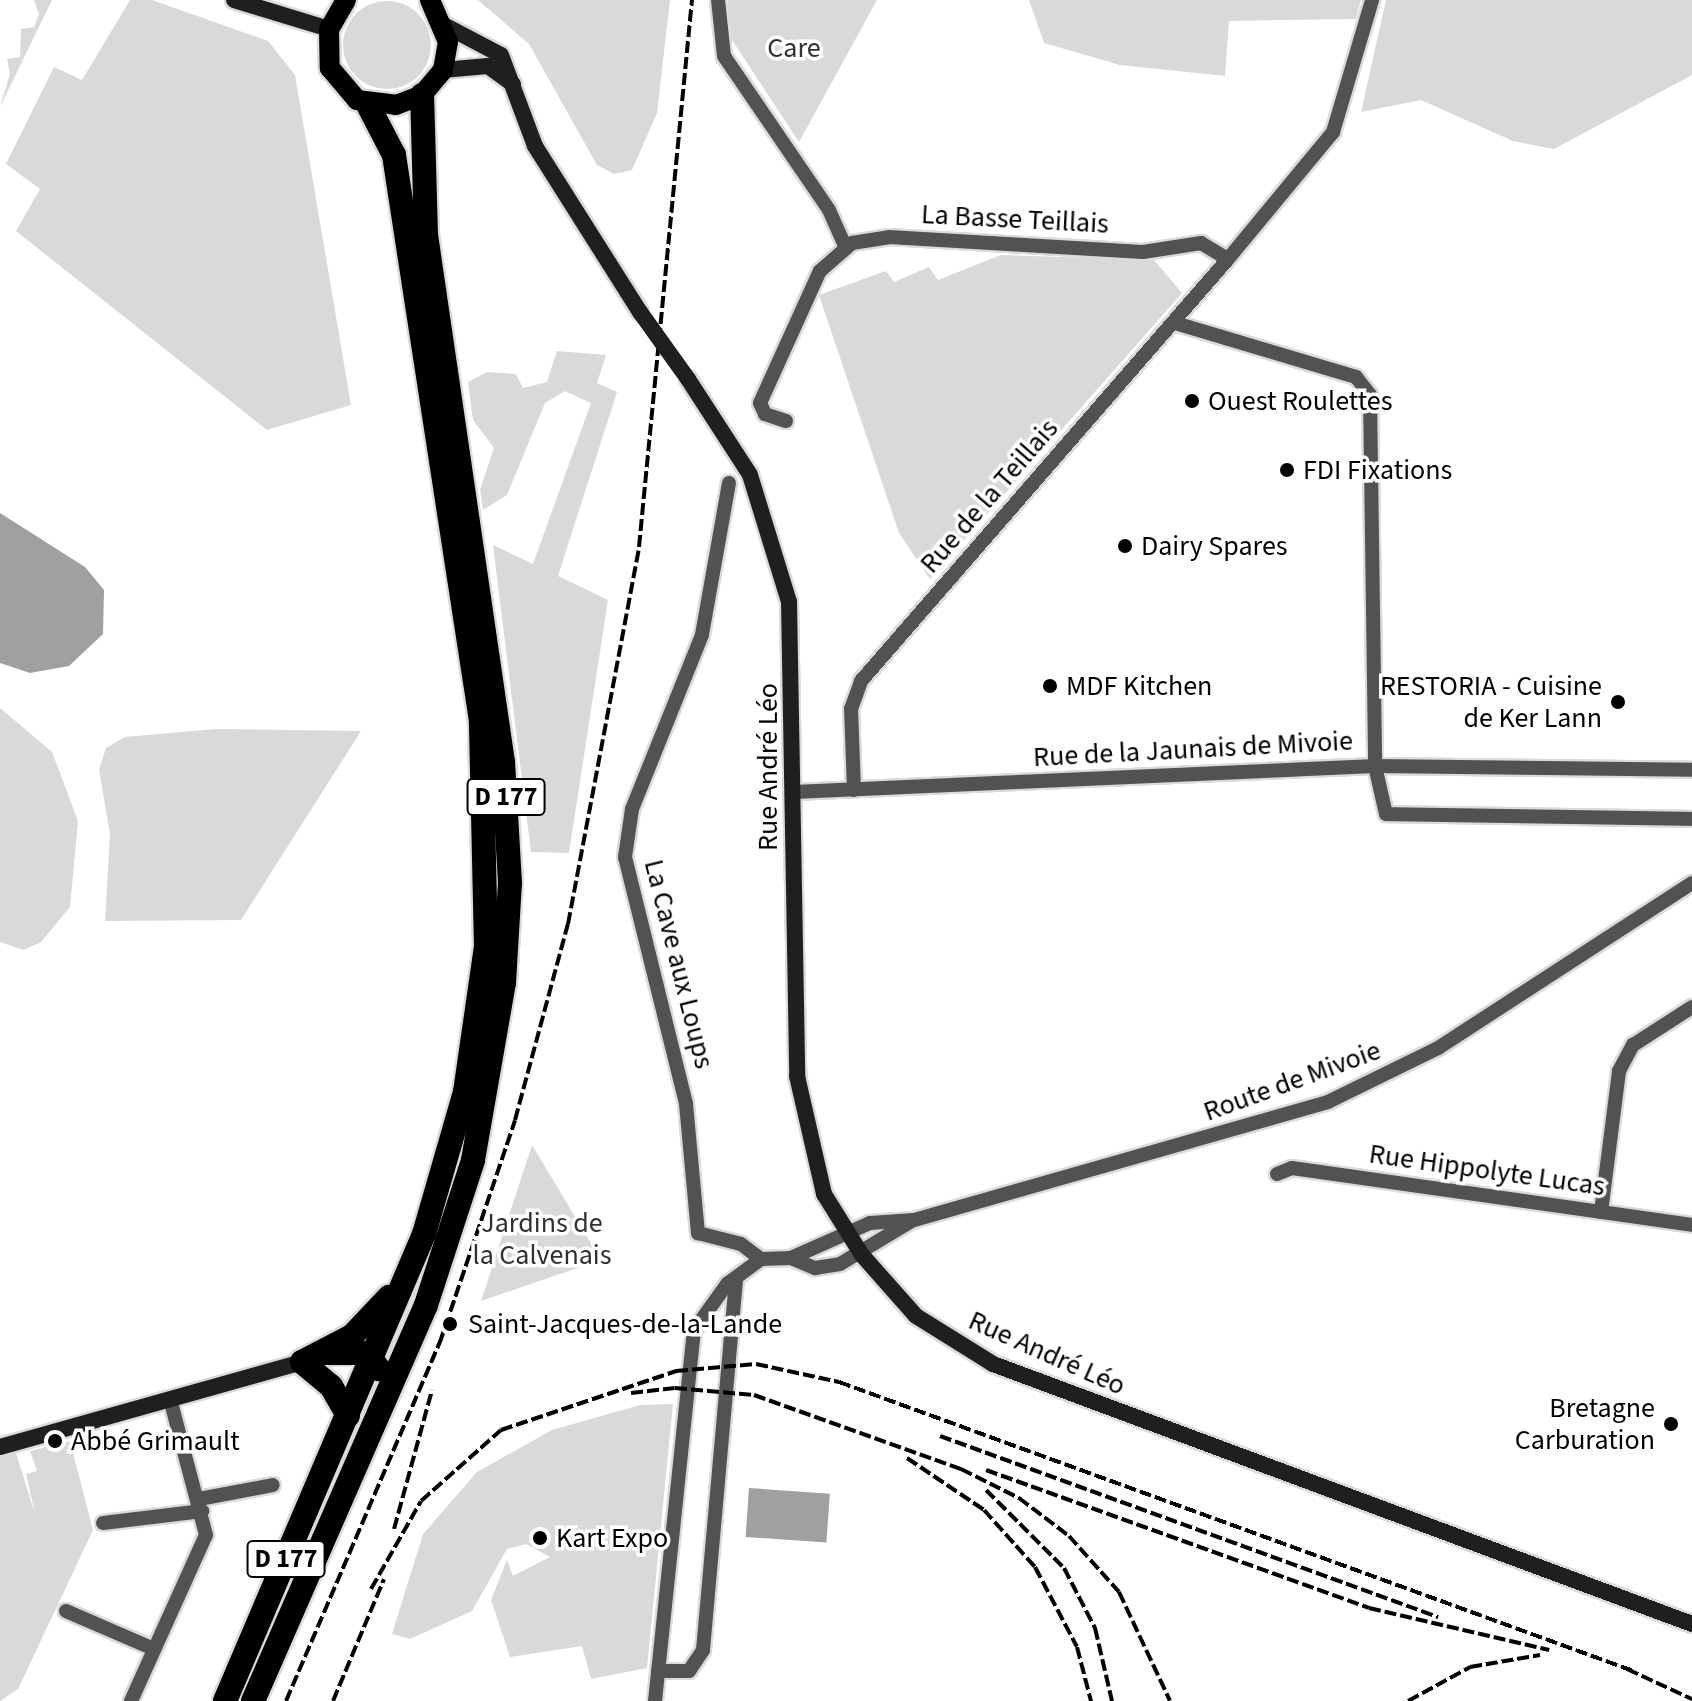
<!DOCTYPE html>
<meta charset="utf-8">
<style>
body{margin:0}
#map{position:relative;width:1692px;height:1701px;overflow:hidden;background:#fff;font-family:"Source Sans 3",sans-serif}
div>[style]{position:absolute}
.green>*{inset:0;background:#d9d9d9}
.round{border-radius:50%}
.water>*{inset:0;background:#a0a0a0;transform-origin:0 0}
.roads{filter:drop-shadow(2px 0 #dbdbdb) drop-shadow(-2px 0 #dbdbdb) drop-shadow(0 2px #dbdbdb) drop-shadow(0 -2px #dbdbdb)}
.street>*{height:14px;margin:-7px;padding:0 7px;transform-origin:7px;border-radius:7px;background:#525252}
.secondary>*{height:16px;margin:-8px;padding:0 8px;transform-origin:8px;border-radius:8px;background:#1f1f1f}
.primary>*{height:20px;margin:-10px;padding:0 10px;transform-origin:10px;border-radius:10px;background:#000}
.highway>*{height:24px;margin:-12px;padding:0 12px;transform-origin:12px;border-radius:12px;background:#000}
.rail>*{height:4px;margin-top:-2px;transform-origin:0;background:repeating-linear-gradient(90deg,#000 0 12px,transparent 0 16px)}
.secondary-bridge>*{height:16px;margin:-8px;padding:0 8px;transform-origin:8px;border-radius:8px;background:#1f1f1f}
.dots>*{width:22px;height:22px;translate:-50% -50%;box-sizing:border-box;border:4px solid #fff;border-radius:50%}
span{translate:-50% -50%;white-space:nowrap;text-align:center;line-height:1.15;-webkit-text-stroke:7px #fff;paint-order:stroke}
.shield-label span{padding:2px 6px;background:#fff;border:2px solid;border-radius:6px;-webkit-text-stroke-width:0}
.shield-label{font-size:26px;color:#000;font-weight:700}
.park-label{font-size:28px;color:#303030}
.street-label{font-size:28px;color:#000}
.poi-label{font-size:28px;color:#000}
.left{translate:0 -50%;text-align:left}
.right{translate:-100% -50%;text-align:right}
</style>
<div id="map">
<div class="green">
<div style="clip-path:polygon(34px 0,52px 0,0 107px,10px 74px,7px 59px,20px 57px,21px 29px,34px 27px,39px 14px)"></div>
<div style="clip-path:polygon(130px 0,152px 0,268px 41px,295px 75px,351px 405px,267px 430px,16px 231px,40px 189px,6px 164px,54px 67px,82px 80px)"></div>
<div style="clip-path:polygon(478px 0,670px 0,657px 113px,632px 170px,614px 174px,597px 165px,529px 44px)"></div>
<div style="clip-path:polygon(728px 0,877px 0,799px 142px,728px 34px)"></div>
<div style="clip-path:polygon(1029px 0,1361px 0,1356px 19px,1229px 21px,1225px 76px,1120px 65px,1044px 43px)"></div>
<div style="clip-path:polygon(1386px 0,1692px 0,1692px 75px,1554px 149px,1513px 141px,1421px 100px,1361px 112px)"></div>
<div class="round" style="left:343px;top:1px;width:88px;height:88px"></div>
<div style="clip-path:polygon(1001px 255px,1154px 260px,1182px 293px,930px 579px,899px 533px,819px 295px,886px 271px,894px 282px,929px 267px,938px 280px)"></div>
<div style="clip-path:polygon(557px 351px,606px 355px,597px 383px,617px 392px,558px 576px,608px 600px,569px 853px,531px 852px,493px 545px,533px 564px,591px 403px,565px 391px,545px 403px,507px 495px,483px 510px,480px 490px,494px 448px,473px 420px,468px 382px,487px 372px,516px 374px,523px 388px,547px 382px)"></div>
<div style="clip-path:polygon(0 708px,52px 752px,78px 821px,70px 907px,41px 942px,23px 950px,0 942px)"></div>
<div style="clip-path:polygon(216px 729px,361px 731px,241px 920px,105px 921px,110px 834px,99px 770px,106px 748px,125px 737px)"></div>
<div style="clip-path:polygon(532px 1145px,601px 1260px,481px 1301px)"></div>
<div style="clip-path:polygon(673px 1404px,647px 1668px,591px 1679px,582px 1646px,510px 1657px,491px 1600px,507px 1560px,513px 1576px,550px 1557px,526px 1544px,507px 1549px,472px 1611px,410px 1639px,392px 1634px,423px 1534px,477px 1472px,552px 1430px,640px 1405px)"></div>
<div style="clip-path:polygon(70px 1441px,93px 1530px,18px 1689px,0 1701px,0 1457px,16px 1453px,35px 1514px,26px 1474px,37px 1471px,30px 1451px)"></div>
</div>
<div class="water">
<div style="clip-path:polygon(0 513px,85px 567px,104px 590px,103px 634px,69px 666px,30px 673px,0 663px)"></div>
<div style="left:749px;top:1488px;width:81px;height:49px;rotate:4deg"></div>
</div>
<div class="roads">
<div class="street">
<div style="left:718px;top:0;width:56px;rotate:83.9deg"></div>
<div style="left:724px;top:56px;width:186px;rotate:55.7deg"></div>
<div style="left:829px;top:210px;width:39px;rotate:66deg"></div>
<div style="left:1175px;top:323px;width:189px;rotate:16.6deg"></div>
<div style="left:1356px;top:377px;width:23px;rotate:52deg"></div>
<div style="left:1370px;top:395px;width:371px;rotate:89.2deg"></div>
<div style="left:1375px;top:766px;width:49px;rotate:77.1deg"></div>
<div style="left:1386px;top:814px;width:306px;rotate:0.9deg"></div>
<div style="left:786px;top:421px;width:22px;rotate:-162deg"></div>
<div style="left:765px;top:414px;width:12px;rotate:-114deg"></div>
<div style="left:760px;top:403px;width:145px;rotate:-65.6deg"></div>
<div style="left:820px;top:271px;width:43px;rotate:-41.2deg"></div>
<div style="left:852px;top:243px;width:37px;rotate:-9deg"></div>
<div style="left:889px;top:237px;width:254px;rotate:3.4deg"></div>
<div style="left:1143px;top:252px;width:59px;rotate:-8.8deg"></div>
<div style="left:1201px;top:243px;width:31px;rotate:31deg"></div>
<div style="left:1228px;top:259px;width:165px;rotate:-50.4deg"></div>
<div style="left:1333px;top:132px;width:138px;rotate:-73.5deg"></div>
<div style="left:729px;top:483px;width:154px;rotate:100.1deg"></div>
<div style="left:702px;top:635px;width:188px;rotate:111.9deg"></div>
<div style="left:632px;top:809px;width:49px;rotate:98.3deg"></div>
<div style="left:625px;top:857px;width:254px;rotate:76.1deg"></div>
<div style="left:686px;top:1104px;width:130px;rotate:84.7deg"></div>
<div style="left:698px;top:1233px;width:44px;rotate:14.3deg"></div>
<div style="left:741px;top:1244px;width:25px;rotate:37deg"></div>
<div style="left:854px;top:790px;width:81px;rotate:-92.1deg"></div>
<div style="left:851px;top:709px;width:30px;rotate:-70deg"></div>
<div style="left:861px;top:681px;width:559px;rotate:-48.99deg"></div>
<div style="left:794px;top:792px;width:582px;rotate:-2.56deg"></div>
<div style="left:1375px;top:766px;width:317px;rotate:0.7deg"></div>
<div style="left:1277px;top:1174px;width:16px;rotate:-22deg"></div>
<div style="left:1292px;top:1168px;width:404px;rotate:8.1deg"></div>
<div style="left:1601px;top:1212px;width:142px;rotate:-82.7deg"></div>
<div style="left:1619px;top:1071px;width:30px;rotate:-62deg"></div>
<div style="left:1633px;top:1045px;width:70px;rotate:-32.8deg"></div>
<div style="left:791px;top:1258px;width:86px;rotate:-23.9deg"></div>
<div style="left:870px;top:1223px;width:44px;rotate:-3.9deg"></div>
<div style="left:914px;top:1220px;width:430px;rotate:-15.9deg"></div>
<div style="left:1328px;top:1102px;width:123px;rotate:-26.1deg"></div>
<div style="left:1438px;top:1048px;width:303px;rotate:-33deg"></div>
<div style="left:199px;top:1499px;width:75px;rotate:-10.7deg"></div>
<div style="left:103px;top:1523px;width:100px;rotate:-6.9deg"></div>
<div style="left:66px;top:1611px;width:96px;rotate:23.4deg"></div>
<div style="left:658px;top:1671px;width:31px"></div>
<div style="left:689px;top:1671px;width:25px;rotate:-56deg"></div>
<div style="left:703px;top:1650px;width:373px;rotate:-84.9deg"></div>
<div style="left:131px;top:1701px;width:182px;rotate:-65.7deg"></div>
<div style="left:206px;top:1535px;width:141px;rotate:-104.8deg"></div>
<div style="left:655px;top:1701px;width:373px;rotate:-84deg"></div>
<div style="left:694px;top:1330px;width:57px;rotate:-54.3deg"></div>
<div style="left:727px;top:1284px;width:42px;rotate:-36.3deg"></div>
<div style="left:761px;top:1259px;width:30px;rotate:-2deg"></div>
<div style="left:791px;top:1258px;width:26px;rotate:23deg"></div>
<div style="left:815px;top:1268px;width:25px;rotate:-9deg"></div>
<div style="left:840px;top:1264px;width:82px;rotate:-31deg"></div>
</div>
<div class="secondary">
<div style="left:234px;top:0;width:99px;rotate:17deg"></div>
<div style="left:444px;top:25px;width:64px;rotate:27.8deg"></div>
<div style="left:501px;top:55px;width:97px;rotate:69.5deg"></div>
<div style="left:535px;top:146px;width:196px;rotate:57.7deg"></div>
<div style="left:443px;top:70px;width:45px;rotate:-5.1deg"></div>
<div style="left:488px;top:66px;width:31px;rotate:36deg"></div>
<div style="left:688px;top:379px;width:114px;rotate:57.1deg"></div>
<div style="left:750px;top:475px;width:133px;rotate:72.9deg"></div>
<div style="left:789px;top:602px;width:474px;rotate:89deg"></div>
<div style="left:797px;top:1076px;width:121px;rotate:77.1deg"></div>
<div style="left:824px;top:1194px;width:72px;rotate:58.1deg"></div>
<div style="left:862px;top:1255px;width:81px;rotate:48.5deg"></div>
<div style="left:916px;top:1316px;width:91px;rotate:31.9deg"></div>
<div style="left:993px;top:1364px;width:746px;rotate:20.4deg"></div>
<div style="left:0;top:1447px;width:314px;rotate:-15.7deg"></div>
</div>
<div class="primary">
<div style="left:346px;top:0;width:34px;rotate:120deg"></div>
<div style="left:329px;top:29px;width:39px;rotate:89deg"></div>
<div style="left:330px;top:68px;width:42px;rotate:49.8deg"></div>
<div style="left:357px;top:100px;width:39px;rotate:7deg"></div>
<div style="left:396px;top:105px;width:28px;rotate:-21deg"></div>
<div style="left:422px;top:95px;width:33px;rotate:-50deg"></div>
<div style="left:443px;top:70px;width:28px;rotate:-80deg"></div>
<div style="left:448px;top:42px;width:46px;rotate:-113.2deg"></div>
</div>
<div class="highway">
<div style="left:322px;top:1353px;width:44px"></div>
<div style="left:366px;top:1353px;width:21px;rotate:51deg"></div>
<div style="left:302px;top:1362px;width:56px;rotate:-27.5deg"></div>
<div style="left:352px;top:1336px;width:54px;rotate:-46.5deg"></div>
<div style="left:302px;top:1362px;width:38px;rotate:40deg"></div>
<div style="left:331px;top:1386px;width:34px;rotate:60deg"></div>
<div style="left:225px;top:1701px;width:508px;rotate:-66.92deg"></div>
<div style="left:424px;top:1234px;width:148px;rotate:-73.9deg"></div>
<div style="left:465px;top:1092px;width:147px;rotate:-81.8deg"></div>
<div style="left:486px;top:947px;width:226px;rotate:-91.3deg"></div>
<div style="left:481px;top:721px;width:573px;rotate:-98.74deg"></div>
<div style="left:394px;top:155px;width:56px;rotate:-117.5deg"></div>
<div style="left:253px;top:1701px;width:432px;rotate:-66.4deg"></div>
<div style="left:426px;top:1305px;width:152px;rotate:-72deg"></div>
<div style="left:473px;top:1160px;width:180px;rotate:-80.1deg"></div>
<div style="left:504px;top:983px;width:100px;rotate:-86.6deg"></div>
<div style="left:510px;top:883px;width:121px;rotate:-93.3deg"></div>
<div style="left:503px;top:762px;width:533px;rotate:-98.31deg"></div>
<div style="left:426px;top:235px;width:140px;rotate:-91.6deg"></div>
</div>
</div>
<div class="rail">
<div style="left:631px;top:1393px;width:44px;rotate:-6.5deg"></div>
<div style="left:675px;top:1388px;width:79px;rotate:5.1deg"></div>
<div style="left:754px;top:1395px;width:220px;rotate:19.7deg"></div>
<div style="left:961px;top:1469px;width:65px;rotate:26.6deg"></div>
<div style="left:1019px;top:1498px;width:63px;rotate:37.2deg"></div>
<div style="left:1069px;top:1536px;width:75px;rotate:48.2deg"></div>
<div style="left:1119px;top:1592px;width:120px;rotate:64.9deg"></div>
<div style="left:940px;top:1436px;width:530px;rotate:19.97deg"></div>
<div style="left:907px;top:1458px;width:93px;rotate:34deg"></div>
<div style="left:984px;top:1510px;width:76px;rotate:48.2deg"></div>
<div style="left:1035px;top:1567px;width:90px;rotate:62.3deg"></div>
<div style="left:1077px;top:1647px;width:56px;rotate:75.5deg"></div>
<div style="left:986px;top:1470px;width:407px;rotate:19.8deg"></div>
<div style="left:1369px;top:1608px;width:185px;rotate:13.1deg"></div>
<div style="left:986px;top:1490px;width:110px;rotate:45deg"></div>
<div style="left:1064px;top:1568px;width:68px;rotate:62.7deg"></div>
<div style="left:1095px;top:1628px;width:75px;rotate:76.9deg"></div>
<div style="left:394px;top:1529px;width:144px;rotate:-74.7deg"></div>
<div style="left:371px;top:1589px;width:101px;rotate:-60.4deg"></div>
<div style="left:421px;top:1501px;width:107px;rotate:-41.6deg"></div>
<div style="left:501px;top:1430px;width:185px;rotate:-18.6deg"></div>
<div style="left:676px;top:1371px;width:80px;rotate:-5deg"></div>
<div style="left:756px;top:1364px;width:85px;rotate:12.2deg"></div>
<div style="left:839px;top:1382px;width:848px;rotate:19.99deg"></div>
<div style="left:1627px;top:1669px;width:72px;rotate:24.8deg"></div>
<div style="left:286px;top:1701px;width:391px;rotate:-66.8deg"></div>
<div style="left:440px;top:1342px;width:234px;rotate:-71.3deg"></div>
<div style="left:515px;top:1120px;width:203px;rotate:-74.9deg"></div>
<div style="left:568px;top:924px;width:384px;rotate:-79.3deg"></div>
<div style="left:639px;top:547px;width:550px;rotate:-84.47deg"></div>
<div style="left:333px;top:1701px;width:132px;rotate:-67.3deg"></div>
<div style="left:1408px;top:1701px;width:71px;rotate:-28.7deg"></div>
<div style="left:1470px;top:1667px;width:71px;rotate:-9.7deg"></div>
</div>
<div class="secondary-bridge">
<div style="left:640px;top:312px;width:82px;rotate:54.4deg"></div>
</div>
<div class="dots">
<div style="left:1192px;top:401px;background:#000"></div>
<div style="left:1287px;top:470px;background:#000"></div>
<div style="left:1125px;top:546px;background:#000"></div>
<div style="left:1050px;top:686px;background:#000"></div>
<div style="left:1618px;top:702px;background:#000"></div>
<div style="left:450px;top:1324px;background:#000"></div>
<div style="left:1671px;top:1424px;background:#000"></div>
<div style="left:55px;top:1441px;background:#000"></div>
<div style="left:540px;top:1538px;background:#000"></div>
</div>
<div class="shield-label">
<span style="left:506px;top:797px">D 177</span>
<span style="left:286px;top:1559px">D 177</span>
</div>
<div class="park-label">
<span style="left:794px;top:48px">Care</span>
<span style="left:542px;top:1239px">Jardins de<br>la Calvenais</span>
</div>
<div class="street-label">
<span style="left:1015px;top:219px;rotate:3deg">La Basse Teillais</span>
<span style="left:989px;top:496px;rotate:-49deg">Rue de la Teillais</span>
<span style="left:1193px;top:749px;rotate:-3deg">Rue de la Jaunais de Mivoie</span>
<span style="left:768px;top:767px;rotate:-90deg">Rue André Léo</span>
<span style="left:679px;top:964px;rotate:76deg">La Cave aux Loups</span>
<span style="left:1292px;top:1081px;rotate:-20deg">Route de Mivoie</span>
<span style="left:1487px;top:1170px;rotate:8deg">Rue Hippolyte Lucas</span>
<span style="left:1047px;top:1353px;rotate:24deg">Rue André Léo</span>
</div>
<div class="poi-label">
<span class="left" style="left:1208px;top:401px">Ouest Roulettes</span>
<span class="left" style="left:1303px;top:470px">FDI Fixations</span>
<span class="left" style="left:1141px;top:546px">Dairy Spares</span>
<span class="left" style="left:1066px;top:686px">MDF Kitchen</span>
<span class="right" style="left:1602px;top:702px">RESTORIA - Cuisine<br>de Ker Lann</span>
<span class="left" style="left:468px;top:1324px">Saint-Jacques-de-la-Lande</span>
<span class="right" style="left:1655px;top:1424px">Bretagne<br>Carburation</span>
<span class="left" style="left:71px;top:1441px">Abbé Grimault</span>
<span class="left" style="left:556px;top:1538px">Kart Expo</span>
</div>
</div>
